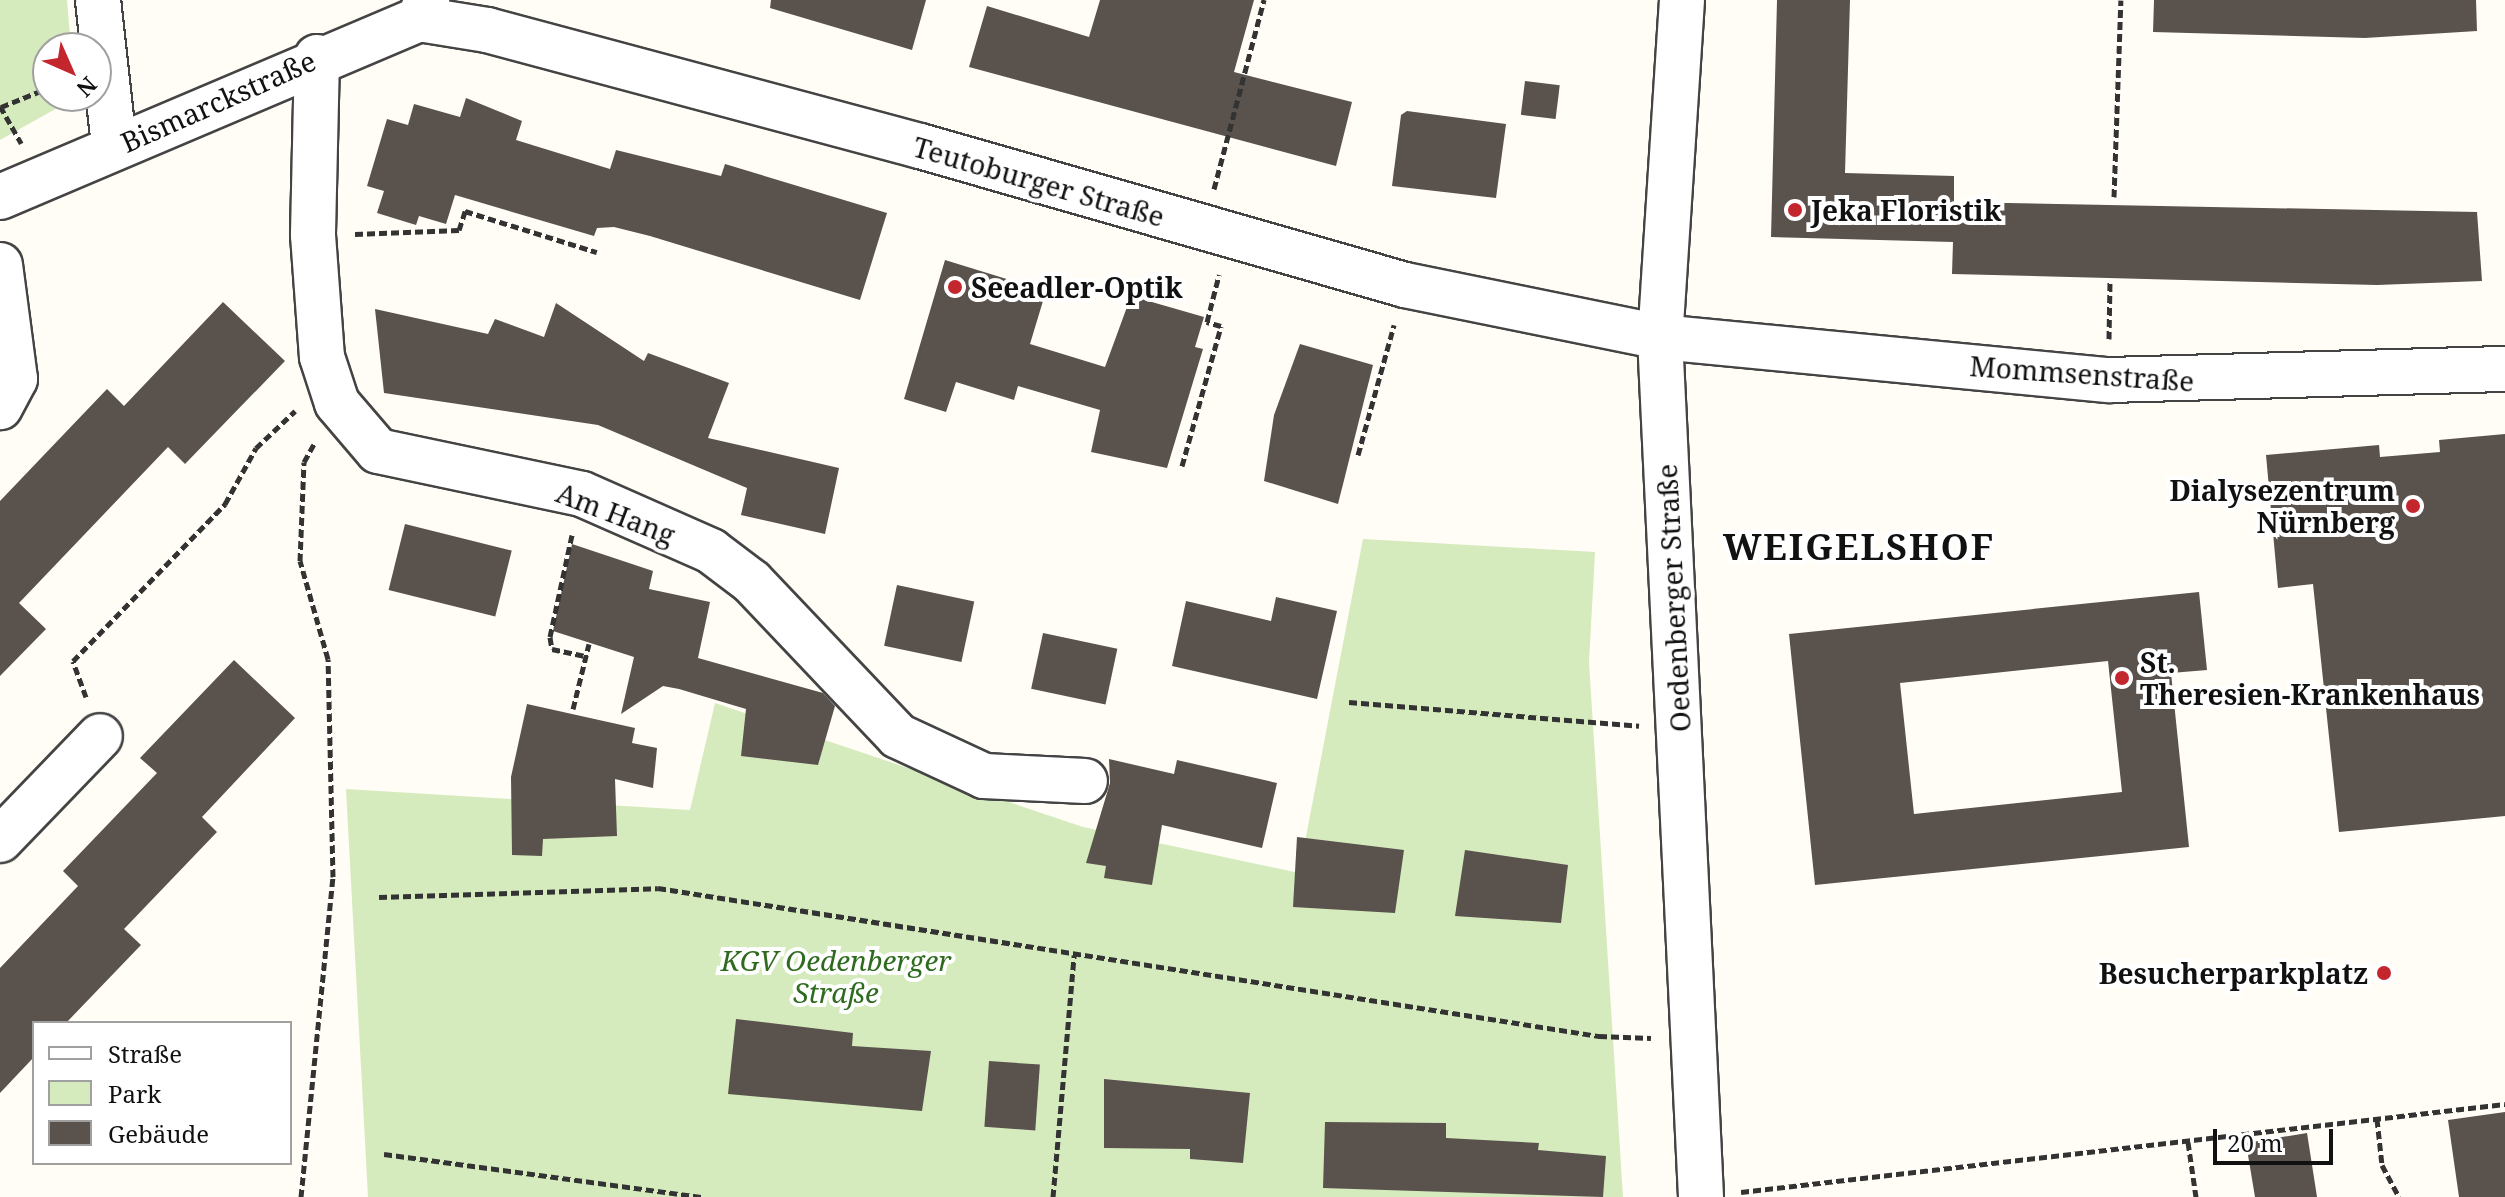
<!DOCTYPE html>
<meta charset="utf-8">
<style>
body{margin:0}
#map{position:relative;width:2505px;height:1197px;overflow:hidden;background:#fffdf5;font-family:"Noto Serif",serif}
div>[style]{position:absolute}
.green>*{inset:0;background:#d5ebbd}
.building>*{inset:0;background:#5a524d;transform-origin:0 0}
.path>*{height:5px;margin-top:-2.5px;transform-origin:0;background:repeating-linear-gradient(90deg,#333 0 8px,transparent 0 12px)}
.roads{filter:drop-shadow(2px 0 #444) drop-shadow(-2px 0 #444) drop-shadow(0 2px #444) drop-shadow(0 -2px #444)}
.minor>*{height:44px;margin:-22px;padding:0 22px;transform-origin:22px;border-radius:22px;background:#fff}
.dots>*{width:22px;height:22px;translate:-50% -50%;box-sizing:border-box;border:4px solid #fff;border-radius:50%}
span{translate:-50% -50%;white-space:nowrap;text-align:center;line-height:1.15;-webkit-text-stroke:8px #fff;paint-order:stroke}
.street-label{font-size:28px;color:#111}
.poi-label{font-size:28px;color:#111;font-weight:700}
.left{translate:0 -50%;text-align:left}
.right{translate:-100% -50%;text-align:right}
.park-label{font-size:28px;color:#2f6b1f;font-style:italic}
.district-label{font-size:36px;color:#111;font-weight:700;letter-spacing:2px}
.legend{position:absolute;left:32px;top:1021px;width:260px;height:144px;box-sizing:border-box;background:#fff;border:2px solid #a0a0a0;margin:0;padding:10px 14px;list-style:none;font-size:24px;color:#111}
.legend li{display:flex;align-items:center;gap:16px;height:40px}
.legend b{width:40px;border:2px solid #a0a0a0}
.north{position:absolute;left:32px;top:32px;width:80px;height:80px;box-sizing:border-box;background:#fff;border:2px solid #a0a0a0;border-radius:50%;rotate:135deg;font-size:22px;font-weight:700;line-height:32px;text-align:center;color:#111}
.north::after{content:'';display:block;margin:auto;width:28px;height:36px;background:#c4262e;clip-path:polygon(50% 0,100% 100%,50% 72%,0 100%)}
.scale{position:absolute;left:2213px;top:1129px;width:120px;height:36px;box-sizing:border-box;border:4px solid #111;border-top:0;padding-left:10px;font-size:24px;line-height:28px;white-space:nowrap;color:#111;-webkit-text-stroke:6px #fff;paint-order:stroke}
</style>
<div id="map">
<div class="green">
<div style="clip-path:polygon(0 0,67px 0,71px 48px,48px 48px,48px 96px,75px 98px,0 140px)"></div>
<div style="clip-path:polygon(1363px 539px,1595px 552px,1589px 662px,1623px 1197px,368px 1197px,346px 789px,690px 810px,715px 703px,1083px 827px,1299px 873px)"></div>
</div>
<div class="building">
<div style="clip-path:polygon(771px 0,926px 0,912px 50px,770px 8px)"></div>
<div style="clip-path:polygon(1100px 0,1254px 0,1234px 72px,1352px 102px,1336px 166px,969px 67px,987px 6px,1089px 37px)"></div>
<div style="clip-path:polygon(1777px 0,1850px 0,1845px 173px,1954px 176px,1954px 202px,2477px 212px,2482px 281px,2377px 285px,1952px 274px,1953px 242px,1771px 237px)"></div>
<div style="clip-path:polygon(2154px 0,2476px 0,2477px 31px,2365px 38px,2153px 32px)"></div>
<div style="left:1525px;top:81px;width:35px;height:34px;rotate:7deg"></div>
<div style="clip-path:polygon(466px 98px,522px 121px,516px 140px,610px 169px,616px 150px,721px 176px,725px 164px,887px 213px,860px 300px,650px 236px,614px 227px,597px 228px,594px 236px,455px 195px,446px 224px,419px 216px,416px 225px,377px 213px,384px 191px,367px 186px,387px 119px,408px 125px,414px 104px,460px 117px)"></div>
<div style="clip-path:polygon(1407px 111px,1506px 124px,1496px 198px,1392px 186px,1401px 115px)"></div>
<div style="clip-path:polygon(945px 260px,1046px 291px,1030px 344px,1105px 367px,1131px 296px,1204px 317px,1195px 347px,1203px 349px,1167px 468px,1091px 452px,1100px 410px,1018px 386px,1014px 400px,956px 382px,946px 412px,904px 399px)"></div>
<div style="clip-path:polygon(223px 302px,285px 361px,185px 464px,168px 447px,19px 603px,46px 629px,0 676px,0 501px,107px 389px,124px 406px)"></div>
<div style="clip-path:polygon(556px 303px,644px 361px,648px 353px,729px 383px,708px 438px,839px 468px,825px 534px,741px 515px,747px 488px,598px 425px,384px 393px,375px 309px,488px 334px,495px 319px,544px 337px)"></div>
<div style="clip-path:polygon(1300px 344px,1373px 365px,1338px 504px,1264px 481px,1274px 415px)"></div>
<div style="clip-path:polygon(2505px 434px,2505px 816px,2339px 832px,2313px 584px,2278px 588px,2266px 455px,2379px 445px,2380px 457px,2440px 452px,2439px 440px)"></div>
<div style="left:405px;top:524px;width:110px;height:68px;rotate:14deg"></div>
<div style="clip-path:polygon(572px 544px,653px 571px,649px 589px,710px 602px,698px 658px,823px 693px,835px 706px,818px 765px,741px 756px,746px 709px,679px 689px,663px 686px,621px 714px,634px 657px,553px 631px)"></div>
<div style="left:897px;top:585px;width:79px;height:62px;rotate:12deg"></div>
<div style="clip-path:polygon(evenodd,2199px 592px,2207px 670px,2171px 673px,2189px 847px,1815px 885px,1789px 634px,2199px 592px,2108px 661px,2122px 792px,1914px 814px,1900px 683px,2108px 661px)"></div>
<div style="clip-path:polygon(1276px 597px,1337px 611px,1317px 699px,1172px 666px,1186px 601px,1271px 621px)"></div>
<div style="left:1043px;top:633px;width:76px;height:57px;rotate:12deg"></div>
<div style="clip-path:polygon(234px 660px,295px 718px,202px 817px,217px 832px,124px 929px,141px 945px,66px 1023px,34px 1023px,34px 1057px,0 1093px,0 968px,78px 886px,63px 871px,157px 773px,140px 758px)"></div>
<div style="clip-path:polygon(527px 704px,635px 728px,632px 743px,657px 748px,653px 788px,615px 779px,617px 836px,543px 839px,542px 856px,512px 855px,511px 777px)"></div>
<div style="clip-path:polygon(1109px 759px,1174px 774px,1177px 760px,1277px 783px,1262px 848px,1162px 825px,1152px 885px,1104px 878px,1106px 866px,1086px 863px,1110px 783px)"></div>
<div style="clip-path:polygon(1297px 837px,1404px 850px,1395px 913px,1293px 907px)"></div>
<div style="clip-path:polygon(1465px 850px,1568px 865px,1561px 923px,1455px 916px)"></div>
<div style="clip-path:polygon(736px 1019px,853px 1033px,852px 1046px,931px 1051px,922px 1111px,728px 1094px)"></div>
<div style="left:989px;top:1061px;width:51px;height:66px;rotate:4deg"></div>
<div style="clip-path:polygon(1104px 1079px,1250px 1093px,1243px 1163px,1190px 1159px,1190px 1149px,1104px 1148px)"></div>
<div style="clip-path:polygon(2505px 1112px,2505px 1197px,2459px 1197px,2448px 1120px)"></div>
<div style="clip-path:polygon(1325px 1122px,1446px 1123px,1446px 1138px,1539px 1143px,1538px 1150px,1606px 1156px,1603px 1197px,1323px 1188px)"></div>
<div style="clip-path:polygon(2307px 1133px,2317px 1197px,2255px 1197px,2246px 1143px)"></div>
</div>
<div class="path">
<div style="left:0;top:106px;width:43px;rotate:60.4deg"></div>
<div style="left:1px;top:107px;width:51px;rotate:-22deg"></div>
<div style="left:1214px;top:189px;width:196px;rotate:-75.2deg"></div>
<div style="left:2114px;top:197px;width:197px;rotate:-88deg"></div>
<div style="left:355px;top:234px;width:104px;rotate:-2.2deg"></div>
<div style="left:459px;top:230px;width:20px;rotate:-72deg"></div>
<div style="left:465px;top:211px;width:138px;rotate:17.3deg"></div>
<div style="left:2109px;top:339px;width:58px;rotate:-89deg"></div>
<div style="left:1358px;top:455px;width:135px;rotate:-74.5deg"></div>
<div style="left:1182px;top:466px;width:145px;rotate:-74.4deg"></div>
<div style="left:1221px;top:326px;width:15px;rotate:-164deg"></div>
<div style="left:1207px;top:322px;width:49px;rotate:-75.7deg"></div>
<div style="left:572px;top:535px;width:104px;rotate:102.2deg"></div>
<div style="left:550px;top:637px;width:12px;rotate:81deg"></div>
<div style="left:552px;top:649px;width:35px;rotate:12deg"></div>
<div style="left:86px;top:697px;width:38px;rotate:-110deg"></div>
<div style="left:73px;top:661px;width:219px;rotate:-45.9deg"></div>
<div style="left:225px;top:504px;width:64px;rotate:-61deg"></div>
<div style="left:256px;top:448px;width:54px;rotate:-43.5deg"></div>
<div style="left:1349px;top:702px;width:291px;rotate:4.7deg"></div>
<div style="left:573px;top:709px;width:67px;rotate:-76.2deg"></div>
<div style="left:379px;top:897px;width:279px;rotate:-1.8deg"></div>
<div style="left:658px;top:888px;width:953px;rotate:8.94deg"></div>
<div style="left:1599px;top:1036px;width:52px;rotate:2.2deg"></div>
<div style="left:2377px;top:1119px;width:46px;rotate:83.8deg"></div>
<div style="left:2382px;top:1165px;width:36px;rotate:62deg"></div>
<div style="left:2188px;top:1142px;width:56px;rotate:81.7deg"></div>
<div style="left:384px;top:1154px;width:320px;rotate:7.7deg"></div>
<div style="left:1741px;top:1192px;width:769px;rotate:-6.57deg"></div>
<div style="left:301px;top:1197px;width:322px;rotate:-84.3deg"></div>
<div style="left:333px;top:877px;width:218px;rotate:-91.3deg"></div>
<div style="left:328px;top:659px;width:102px;rotate:-105.9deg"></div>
<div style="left:300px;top:561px;width:99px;rotate:-87.7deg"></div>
<div style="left:304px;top:462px;width:23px;rotate:-61deg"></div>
<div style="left:1053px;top:1197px;width:243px;rotate:-85deg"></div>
</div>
<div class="roads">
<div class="minor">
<div style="left:98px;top:0;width:147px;rotate:83.7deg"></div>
<div style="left:1682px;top:0;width:338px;rotate:93.7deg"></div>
<div style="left:1660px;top:337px;width:861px;rotate:87.27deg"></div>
<div style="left:419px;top:19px;width:69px;rotate:9.2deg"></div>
<div style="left:487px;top:30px;width:448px;rotate:15deg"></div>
<div style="left:920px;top:146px;width:505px;rotate:15.99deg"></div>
<div style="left:1405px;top:285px;width:260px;rotate:11.5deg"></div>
<div style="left:1660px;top:337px;width:451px;rotate:5.5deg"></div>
<div style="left:2109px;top:380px;width:396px;rotate:-1.6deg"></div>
<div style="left:317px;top:57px;width:178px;rotate:91.3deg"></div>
<div style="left:313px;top:235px;width:122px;rotate:85.8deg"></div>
<div style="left:322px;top:357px;width:48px;rotate:71.9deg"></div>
<div style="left:337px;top:403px;width:63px;rotate:49.5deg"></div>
<div style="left:378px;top:451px;width:208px;rotate:11.9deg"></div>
<div style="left:582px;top:494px;width:141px;rotate:23.8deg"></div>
<div style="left:711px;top:551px;width:51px;rotate:37.1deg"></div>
<div style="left:752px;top:582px;width:212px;rotate:46.5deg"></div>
<div style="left:898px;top:736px;width:95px;rotate:24.9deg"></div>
<div style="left:984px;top:776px;width:101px;rotate:2.8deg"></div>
<div style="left:0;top:197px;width:455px;rotate:-23deg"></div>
<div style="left:419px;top:19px;width:21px;rotate:-67deg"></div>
<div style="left:0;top:265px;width:115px;rotate:82.5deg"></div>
<div style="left:15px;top:379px;width:32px;rotate:118deg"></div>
<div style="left:0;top:840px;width:144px;rotate:-46.1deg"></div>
</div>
</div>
<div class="dots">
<div style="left:1795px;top:210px;background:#c4262e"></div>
<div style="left:955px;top:287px;background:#c4262e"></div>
<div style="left:2413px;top:506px;background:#c4262e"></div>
<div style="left:2122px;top:678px;background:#c4262e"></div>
<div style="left:2384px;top:973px;background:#c4262e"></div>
</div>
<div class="street-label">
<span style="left:218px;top:101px;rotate:-24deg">Bismarckstraße</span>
<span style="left:1039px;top:181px;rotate:16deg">Teutoburger Straße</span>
<span style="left:2082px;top:373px;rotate:4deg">Mommsenstraße</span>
<span style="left:616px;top:513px;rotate:21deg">Am Hang</span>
<span style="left:1673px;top:598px;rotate:-93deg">Oedenberger Straße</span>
</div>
<div class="poi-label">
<span class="left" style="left:1811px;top:210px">Jeka Floristik</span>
<span class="left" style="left:971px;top:287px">Seeadler-Optik</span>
<span class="right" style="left:2395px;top:506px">Dialysezentrum<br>Nürnberg</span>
<span class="left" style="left:2140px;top:678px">St.<br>Theresien-Krankenhaus</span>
<span class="right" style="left:2368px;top:973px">Besucherparkplatz</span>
</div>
<div class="park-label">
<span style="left:836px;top:976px">KGV Oedenberger<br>Straße</span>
</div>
<div class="district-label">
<span style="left:1859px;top:547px">WEIGELSHOF</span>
</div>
<ul class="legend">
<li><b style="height:10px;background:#fff"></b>Straße</li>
<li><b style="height:22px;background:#d5ebbd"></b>Park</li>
<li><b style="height:22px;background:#5a524d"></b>Gebäude</li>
</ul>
<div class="north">N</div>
<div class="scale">20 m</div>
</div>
